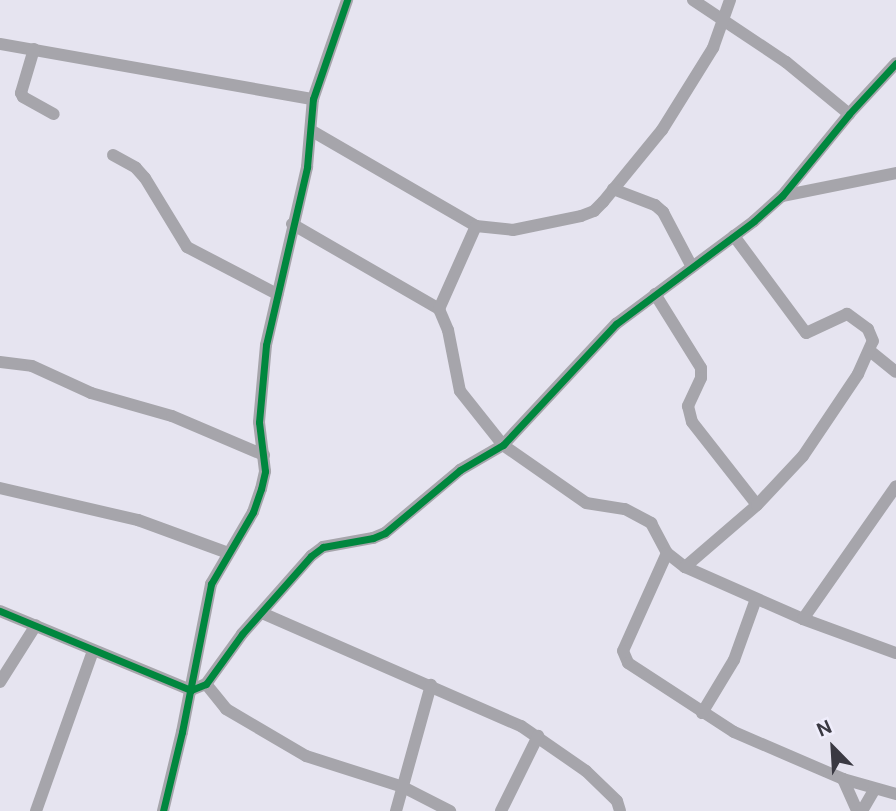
<!DOCTYPE html>
<style>
body{margin:0}
#map{position:relative;width:896px;height:811px;overflow:hidden;background:#e6e4f0;font-family:"DM Sans",sans-serif}
div>[style]{position:absolute}
.street>*{height:12px;margin:-6px;padding:0 6px;transform-origin:6px;border-radius:6px;background:#a6a5ab}
.cycleway>*{height:7px;margin:-3.5px;padding:0 3.5px;transform-origin:3.5px;border-radius:3.5px;background:#00873e}
span{translate:-50% -50%;white-space:nowrap;text-align:center;line-height:1.15;-webkit-text-stroke:5px #efedfb;paint-order:stroke}
.north{position:absolute;left:798px;top:713px;width:70px;height:70px;-webkit-text-stroke:5px #efedfb;paint-order:stroke;rotate:336deg;font-size:19px;font-weight:700;line-height:28px;text-align:center;color:#3a3942}
.north::after{content:'';display:block;margin:auto;width:24px;height:32px;background:#3a3942;clip-path:polygon(50% 0,100% 100%,50% 72%,0 100%)}
</style>
<div id="map">
<div class="street">
<div style="left:693px;top:0;width:112px;rotate:33.7deg"></div>
<div style="left:786px;top:62px;width:82px;rotate:39.5deg"></div>
<div style="left:0;top:44px;width:318px;rotate:10deg"></div>
<div style="left:34px;top:49px;width:46px;rotate:106.5deg"></div>
<div style="left:21px;top:93px;width:4px;rotate:63deg"></div>
<div style="left:23px;top:97px;width:35px;rotate:29deg"></div>
<div style="left:312px;top:131px;width:190px;rotate:30.1deg"></div>
<div style="left:476px;top:226px;width:37px;rotate:6deg"></div>
<div style="left:513px;top:230px;width:69px;rotate:-11.6deg"></div>
<div style="left:581px;top:216px;width:14px;rotate:-21deg"></div>
<div style="left:594px;top:211px;width:13px;rotate:-45deg"></div>
<div style="left:603px;top:202px;width:93px;rotate:-50.7deg"></div>
<div style="left:662px;top:130px;width:97px;rotate:-58.1deg"></div>
<div style="left:713px;top:48px;width:51px;rotate:-70.5deg"></div>
<div style="left:113px;top:155px;width:26px;rotate:29deg"></div>
<div style="left:136px;top:168px;width:13px;rotate:48deg"></div>
<div style="left:145px;top:178px;width:81px;rotate:58.7deg"></div>
<div style="left:187px;top:247px;width:102px;rotate:27.6deg"></div>
<div style="left:613px;top:189px;width:45px;rotate:20.9deg"></div>
<div style="left:655px;top:205px;width:11px;rotate:41deg"></div>
<div style="left:663px;top:212px;width:62px;rotate:62.2deg"></div>
<div style="left:782px;top:196px;width:116px;rotate:-11.4deg"></div>
<div style="left:292px;top:224px;width:170px;rotate:30deg"></div>
<div style="left:439px;top:309px;width:23px;rotate:67deg"></div>
<div style="left:448px;top:330px;width:62px;rotate:78.9deg"></div>
<div style="left:460px;top:391px;width:69px;rotate:51.5deg"></div>
<div style="left:503px;top:445px;width:101px;rotate:34.9deg"></div>
<div style="left:586px;top:503px;width:39px;rotate:9deg"></div>
<div style="left:625px;top:509px;width:30px;rotate:28deg"></div>
<div style="left:651px;top:523px;width:34px;rotate:62deg"></div>
<div style="left:667px;top:553px;width:23px;rotate:38deg"></div>
<div style="left:685px;top:567px;width:129px;rotate:23.8deg"></div>
<div style="left:803px;top:619px;width:99px;rotate:20.1deg"></div>
<div style="left:655px;top:294px;width:87px;rotate:58.1deg"></div>
<div style="left:701px;top:368px;width:10px;rotate:90deg"></div>
<div style="left:701px;top:378px;width:31px;rotate:115deg"></div>
<div style="left:688px;top:406px;width:16px;rotate:76deg"></div>
<div style="left:692px;top:422px;width:105px;rotate:51.9deg"></div>
<div style="left:439px;top:309px;width:91px;rotate:-66deg"></div>
<div style="left:870px;top:351px;width:33px;rotate:39deg"></div>
<div style="left:0;top:362px;width:32px;rotate:7deg"></div>
<div style="left:32px;top:366px;width:65px;rotate:24.6deg"></div>
<div style="left:91px;top:393px;width:84px;rotate:15.9deg"></div>
<div style="left:172px;top:416px;width:100px;rotate:23deg"></div>
<div style="left:0;top:488px;width:142px;rotate:13.1deg"></div>
<div style="left:138px;top:520px;width:96px;rotate:20.1deg"></div>
<div style="left:667px;top:553px;width:107px;rotate:114.2deg"></div>
<div style="left:623px;top:651px;width:13px;rotate:67deg"></div>
<div style="left:628px;top:663px;width:126px;rotate:33.1deg"></div>
<div style="left:734px;top:732px;width:119px;rotate:23.3deg"></div>
<div style="left:843px;top:779px;width:55px;rotate:15.8deg"></div>
<div style="left:685px;top:567px;width:95px;rotate:-40.7deg"></div>
<div style="left:757px;top:505px;width:67px;rotate:-46.8deg"></div>
<div style="left:803px;top:456px;width:99px;rotate:-56.1deg"></div>
<div style="left:858px;top:374px;width:36px;rotate:-66deg"></div>
<div style="left:873px;top:341px;width:13px;rotate:-113deg"></div>
<div style="left:868px;top:329px;width:26px;rotate:-144deg"></div>
<div style="left:847px;top:314px;width:45px;rotate:155.1deg"></div>
<div style="left:806px;top:333px;width:121px;rotate:-126.6deg"></div>
<div style="left:0;top:611px;width:207px;rotate:22.5deg"></div>
<div style="left:191px;top:690px;width:16px;rotate:-22deg"></div>
<div style="left:206px;top:684px;width:62px;rotate:-54.2deg"></div>
<div style="left:242px;top:634px;width:104px;rotate:-48.5deg"></div>
<div style="left:311px;top:556px;width:15px;rotate:-37deg"></div>
<div style="left:323px;top:547px;width:51px;rotate:-10.2deg"></div>
<div style="left:373px;top:538px;width:13px;rotate:-23deg"></div>
<div style="left:385px;top:533px;width:98px;rotate:-40deg"></div>
<div style="left:460px;top:470px;width:50px;rotate:-30.2deg"></div>
<div style="left:503px;top:445px;width:166px;rotate:-47deg"></div>
<div style="left:616px;top:324px;width:172px;rotate:-36.7deg"></div>
<div style="left:754px;top:221px;width:38px;rotate:-42deg"></div>
<div style="left:782px;top:196px;width:106px;rotate:-50.7deg"></div>
<div style="left:849px;top:114px;width:69px;rotate:-47.3deg"></div>
<div style="left:262px;top:613px;width:283px;rotate:23.6deg"></div>
<div style="left:521px;top:726px;width:79px;rotate:34.7deg"></div>
<div style="left:586px;top:771px;width:43px;rotate:44.1deg"></div>
<div style="left:617px;top:801px;width:10px;rotate:73deg"></div>
<div style="left:803px;top:619px;width:162px;rotate:-55deg"></div>
<div style="left:0;top:682px;width:67px;rotate:-57.7deg"></div>
<div style="left:206px;top:684px;width:32px;rotate:51deg"></div>
<div style="left:226px;top:709px;width:93px;rotate:30.4deg"></div>
<div style="left:306px;top:756px;width:102px;rotate:17.7deg"></div>
<div style="left:403px;top:787px;width:53px;rotate:27.1deg"></div>
<div style="left:702px;top:713px;width:62px;rotate:-58.9deg"></div>
<div style="left:734px;top:660px;width:65px;rotate:-70.2deg"></div>
<div style="left:843px;top:779px;width:35px;rotate:66deg"></div>
<div style="left:36px;top:811px;width:170px;rotate:-70.4deg"></div>
<div style="left:163px;top:811px;width:81px;rotate:-76.5deg"></div>
<div style="left:182px;top:732px;width:151px;rotate:-78.9deg"></div>
<div style="left:211px;top:584px;width:83px;rotate:-59.7deg"></div>
<div style="left:253px;top:512px;width:24px;rotate:-71deg"></div>
<div style="left:261px;top:489px;width:18px;rotate:-77deg"></div>
<div style="left:265px;top:471px;width:49px;rotate:-97deg"></div>
<div style="left:259px;top:422px;width:77px;rotate:-84.8deg"></div>
<div style="left:266px;top:345px;width:183px;rotate:-77deg"></div>
<div style="left:307px;top:167px;width:68px;rotate:-85deg"></div>
<div style="left:313px;top:99px;width:105px;rotate:-71deg"></div>
<div style="left:396px;top:811px;width:131px;rotate:-74.5deg"></div>
<div style="left:501px;top:811px;width:84px;rotate:-63.7deg"></div>
<div style="left:862px;top:811px;width:24px;rotate:-60deg"></div>
</div>
<div class="cycleway">
<div style="left:0;top:611px;width:207px;rotate:22.5deg"></div>
<div style="left:191px;top:690px;width:16px;rotate:-22deg"></div>
<div style="left:206px;top:684px;width:62px;rotate:-54.2deg"></div>
<div style="left:242px;top:634px;width:104px;rotate:-48.5deg"></div>
<div style="left:311px;top:556px;width:15px;rotate:-37deg"></div>
<div style="left:323px;top:547px;width:51px;rotate:-10.2deg"></div>
<div style="left:373px;top:538px;width:13px;rotate:-23deg"></div>
<div style="left:385px;top:533px;width:98px;rotate:-40deg"></div>
<div style="left:460px;top:470px;width:50px;rotate:-30.2deg"></div>
<div style="left:503px;top:445px;width:166px;rotate:-47deg"></div>
<div style="left:616px;top:324px;width:172px;rotate:-36.7deg"></div>
<div style="left:754px;top:221px;width:38px;rotate:-42deg"></div>
<div style="left:782px;top:196px;width:106px;rotate:-50.7deg"></div>
<div style="left:849px;top:114px;width:69px;rotate:-47.3deg"></div>
<div style="left:163px;top:811px;width:81px;rotate:-76.5deg"></div>
<div style="left:182px;top:732px;width:151px;rotate:-78.9deg"></div>
<div style="left:211px;top:584px;width:83px;rotate:-59.7deg"></div>
<div style="left:253px;top:512px;width:24px;rotate:-71deg"></div>
<div style="left:261px;top:489px;width:18px;rotate:-77deg"></div>
<div style="left:265px;top:471px;width:49px;rotate:-97deg"></div>
<div style="left:259px;top:422px;width:77px;rotate:-84.8deg"></div>
<div style="left:266px;top:345px;width:183px;rotate:-77deg"></div>
<div style="left:307px;top:167px;width:68px;rotate:-85deg"></div>
<div style="left:313px;top:99px;width:105px;rotate:-71deg"></div>
</div>
<div class="north">N</div>
</div>
